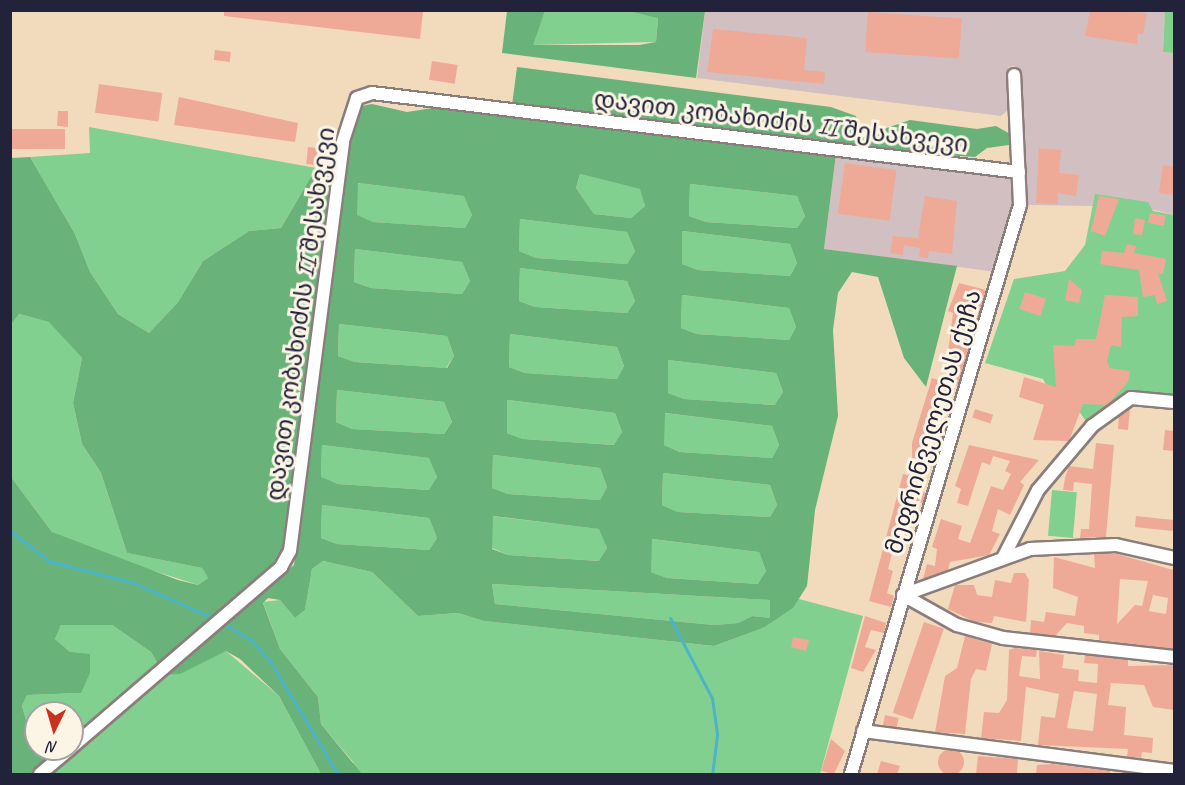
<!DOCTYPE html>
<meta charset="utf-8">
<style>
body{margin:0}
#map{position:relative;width:1185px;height:785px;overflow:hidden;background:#f2dbbc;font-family:Caveat,"Noto Sans Georgian",sans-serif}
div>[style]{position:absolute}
.industrial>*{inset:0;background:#d2bfc1}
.green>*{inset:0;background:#82d08f;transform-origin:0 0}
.forest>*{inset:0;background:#69b27a}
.stream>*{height:3px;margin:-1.5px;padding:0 1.5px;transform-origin:1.5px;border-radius:1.5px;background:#4bb4c8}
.building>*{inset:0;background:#eeaa97;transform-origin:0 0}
.round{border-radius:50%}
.roads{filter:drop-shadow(2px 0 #8a7e7c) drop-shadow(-2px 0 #8a7e7c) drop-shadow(0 2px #8a7e7c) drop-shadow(0 -2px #8a7e7c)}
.street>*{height:12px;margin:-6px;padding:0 6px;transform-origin:6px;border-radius:6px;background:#fff}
span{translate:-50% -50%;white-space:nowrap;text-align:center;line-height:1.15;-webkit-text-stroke:6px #fcf5e5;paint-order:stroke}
.street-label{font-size:24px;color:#22223b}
.frame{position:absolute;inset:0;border:12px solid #22223b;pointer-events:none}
.north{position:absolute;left:24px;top:701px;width:60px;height:60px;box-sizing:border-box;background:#fcf5e5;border:2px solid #a5a1a1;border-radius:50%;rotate:185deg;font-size:16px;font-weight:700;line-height:24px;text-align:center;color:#22223b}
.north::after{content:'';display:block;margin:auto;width:21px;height:27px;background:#c8321e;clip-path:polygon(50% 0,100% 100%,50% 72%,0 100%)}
</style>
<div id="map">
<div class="industrial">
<div style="clip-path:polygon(705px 11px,1165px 11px,1163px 52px,1174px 53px,1174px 215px,1095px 195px,1094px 206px,1025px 205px,1020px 75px,1014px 66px,1008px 67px,1009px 109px,1001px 116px,697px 78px)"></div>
<div style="clip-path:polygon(836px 154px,1016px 176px,1016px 205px,996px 272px,824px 249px)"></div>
</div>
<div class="green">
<div style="clip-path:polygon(545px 11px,628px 11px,658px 17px,656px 42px,532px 45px)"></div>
<div style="clip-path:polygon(1165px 11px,1174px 11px,1174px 53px,1163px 52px)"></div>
<div style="clip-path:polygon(89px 127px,316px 168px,281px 228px,249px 231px,203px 261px,178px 302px,149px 333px,118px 314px,90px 272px,75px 234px,30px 157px,90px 153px)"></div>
<div style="clip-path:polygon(580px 174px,641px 189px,645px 206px,631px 218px,594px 214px,576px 188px)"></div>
<div style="clip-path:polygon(357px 183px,465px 196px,472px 215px,465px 228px,373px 222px,357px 216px)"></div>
<div style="clip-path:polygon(690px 184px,797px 196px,805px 216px,797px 228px,706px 222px,689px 216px)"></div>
<div style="clip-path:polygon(1095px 194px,1148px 202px,1153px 211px,1174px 215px,1174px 398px,1126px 396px,1088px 424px,1072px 401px,1049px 390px,1043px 379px,985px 363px,1014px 279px,1065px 271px,1085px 245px)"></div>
<div style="clip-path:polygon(520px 219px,627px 232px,635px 251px,627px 264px,536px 258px,519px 251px)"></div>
<div style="clip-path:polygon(682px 231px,790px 244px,797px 263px,790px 276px,698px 270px,682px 264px)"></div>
<div style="clip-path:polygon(355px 249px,462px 262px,470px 281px,462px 294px,371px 288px,354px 282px)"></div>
<div style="clip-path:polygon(520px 268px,627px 281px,635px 301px,627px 313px,535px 307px,519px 301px)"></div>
<div style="clip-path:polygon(682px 295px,789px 308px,796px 327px,789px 340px,697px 334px,681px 328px)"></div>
<div style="clip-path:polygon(18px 314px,50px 322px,82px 358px,73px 403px,82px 444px,101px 473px,127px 553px,202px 568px,208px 578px,198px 585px,86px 549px,52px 532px,11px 477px,10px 324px)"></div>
<div style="clip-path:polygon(339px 324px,447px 336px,454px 356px,446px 368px,355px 362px,338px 356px)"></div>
<div style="clip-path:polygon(510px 334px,617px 347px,624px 366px,617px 379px,525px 373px,509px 367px)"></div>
<div style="clip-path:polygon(668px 360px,776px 373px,783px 392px,776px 405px,684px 399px,668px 393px)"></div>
<div style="clip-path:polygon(337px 390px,444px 402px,452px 422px,444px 434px,352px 429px,336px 422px)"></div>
<div style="clip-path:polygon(507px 400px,615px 413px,622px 432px,615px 445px,523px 439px,507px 433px)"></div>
<div style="clip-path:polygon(664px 413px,772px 426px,779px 445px,772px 458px,680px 452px,664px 445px)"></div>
<div style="clip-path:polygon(322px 445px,430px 458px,437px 477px,430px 490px,338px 484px,321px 478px)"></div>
<div style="clip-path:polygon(493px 455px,600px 468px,607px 487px,600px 500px,508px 494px,492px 488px)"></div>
<div style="clip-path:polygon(663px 473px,770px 485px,777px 505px,770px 517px,678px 512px,662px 505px)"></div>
<div style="left:1052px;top:490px;width:25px;height:46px;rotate:5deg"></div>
<div style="clip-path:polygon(322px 505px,429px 518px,437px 538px,429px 550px,337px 544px,321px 538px)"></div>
<div style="clip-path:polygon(492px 516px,600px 529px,607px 548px,600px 561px,508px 555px,492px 548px)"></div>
<div style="clip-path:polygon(651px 539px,759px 552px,766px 571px,759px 584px,667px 578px,651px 572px)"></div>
<div style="clip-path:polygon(323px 561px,372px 572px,418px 616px,458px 613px,484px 621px,714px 646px,763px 628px,799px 599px,863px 616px,820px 774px,332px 774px,354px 763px,321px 724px,318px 697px,280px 649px,263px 602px,280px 600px,295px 618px,305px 610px,312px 569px)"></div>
<div style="clip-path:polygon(492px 584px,770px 600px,770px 618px,752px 616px,738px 623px,714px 625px,495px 604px)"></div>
<div style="clip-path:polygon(61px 625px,112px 625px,151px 652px,159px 666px,72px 740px,72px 713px,36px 713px,33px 745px,22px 706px,27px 695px,81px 693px,70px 652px,55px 639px)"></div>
<div style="clip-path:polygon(226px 651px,279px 696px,321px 774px,49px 774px,162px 675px)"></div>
</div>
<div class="forest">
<div style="clip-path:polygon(507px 11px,545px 11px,533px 45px,639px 45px,656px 42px,658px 18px,628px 11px,705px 11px,696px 78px,502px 53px)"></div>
<div style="clip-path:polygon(517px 67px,831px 107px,856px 116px,859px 128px,875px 132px,910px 120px,977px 129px,996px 126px,1012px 135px,1009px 145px,987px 148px,975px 157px,882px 151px,512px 105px)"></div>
<div style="clip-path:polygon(evenodd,372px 104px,407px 112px,445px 106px,836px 154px,824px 249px,957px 266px,926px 387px,904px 358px,878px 277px,852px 272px,838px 293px,833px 330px,838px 416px,815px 510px,807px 586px,793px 608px,763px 628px,714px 646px,484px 621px,458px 613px,418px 616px,372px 572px,323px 561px,312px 569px,305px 610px,295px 618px,280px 600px,268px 598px,263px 603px,280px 649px,318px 697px,321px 724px,362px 774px,321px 774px,279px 696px,240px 659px,226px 651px,180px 674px,162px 675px,294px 565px,347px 142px,362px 106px,372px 104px,580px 174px,640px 189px,645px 206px,631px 218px,594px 214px,576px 188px,580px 174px,372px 104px,358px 183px,464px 196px,472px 215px,465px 228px,373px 222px,357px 215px,358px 183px,372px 104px,690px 184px,797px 196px,805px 216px,797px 228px,706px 222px,689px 216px,690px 184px,372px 104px,520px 219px,627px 232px,635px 251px,627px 264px,536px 258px,519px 251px,520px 219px,372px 104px,682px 231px,790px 244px,797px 263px,790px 276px,698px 270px,682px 264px,682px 231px,372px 104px,355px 249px,462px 262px,470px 281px,462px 294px,371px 288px,354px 282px,355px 249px,372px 104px,520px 268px,627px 281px,635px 301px,627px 313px,535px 307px,519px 301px,520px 268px,372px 104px,682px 295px,789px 308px,796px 327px,789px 340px,697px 334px,681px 328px,682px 295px,372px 104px,339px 324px,447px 336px,454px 356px,447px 368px,355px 362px,338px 356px,339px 324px,372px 104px,510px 334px,617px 347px,624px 366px,617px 379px,525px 373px,509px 367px,510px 334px,372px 104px,668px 360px,776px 373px,783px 392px,775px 405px,684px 399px,668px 393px,668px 360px,372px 104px,337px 390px,444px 402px,452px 422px,444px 434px,352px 429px,336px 422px,337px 390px,372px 104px,507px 400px,615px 413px,622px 432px,614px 445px,523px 439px,507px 433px,507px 400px,372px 104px,665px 413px,772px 426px,779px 445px,772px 458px,680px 452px,664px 445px,665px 413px,372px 104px,322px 445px,429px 458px,437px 477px,429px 490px,338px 484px,321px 477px,322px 445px,372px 104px,493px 455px,600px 468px,607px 487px,600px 500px,508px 494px,492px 488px,493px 455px,372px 104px,663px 473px,770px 485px,777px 505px,770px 517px,678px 512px,662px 505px,663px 473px,372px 104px,322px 505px,429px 518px,437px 538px,429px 550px,337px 544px,321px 538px,322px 505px,372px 104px,493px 516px,599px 529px,607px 548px,599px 561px,508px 555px,492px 549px,493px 516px,372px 104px,652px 539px,759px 552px,766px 571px,758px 584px,667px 578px,651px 572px,652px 539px,372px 104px,492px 584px,770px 600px,770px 618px,752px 616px,738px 623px,714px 625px,495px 604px,492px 584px)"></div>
<div style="clip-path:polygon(30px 157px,75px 234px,90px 272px,118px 314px,149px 333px,178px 302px,203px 261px,249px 231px,281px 228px,316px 168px,332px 170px,284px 550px,277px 566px,159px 666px,151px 652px,112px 625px,61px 625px,55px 639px,70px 652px,90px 654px,90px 673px,81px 693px,27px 695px,22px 706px,33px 745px,55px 754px,31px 774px,11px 774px,11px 477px,52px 532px,178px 580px,198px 585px,208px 578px,202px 568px,127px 553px,101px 473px,82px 444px,73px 403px,82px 358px,49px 322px,19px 314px,11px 324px,11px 158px)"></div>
</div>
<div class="stream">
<div style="left:10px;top:531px;width:49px;rotate:37.6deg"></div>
<div style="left:49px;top:561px;width:88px;rotate:14.5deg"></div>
<div style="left:134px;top:583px;width:90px;rotate:23.7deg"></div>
<div style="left:670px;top:618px;width:90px;rotate:62.3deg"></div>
<div style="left:712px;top:698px;width:37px;rotate:82deg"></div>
<div style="left:717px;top:735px;width:39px;rotate:97deg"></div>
<div style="left:221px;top:622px;width:35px;rotate:31deg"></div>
<div style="left:251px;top:640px;width:28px;rotate:48deg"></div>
<div style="left:270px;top:661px;width:132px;rotate:59deg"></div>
</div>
<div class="building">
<div style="clip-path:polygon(224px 10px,407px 10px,423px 12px,420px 39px,224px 16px)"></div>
<div style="clip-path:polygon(1090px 10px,1147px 13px,1143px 34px,1138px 33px,1137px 44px,1085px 36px)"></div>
<div style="left:868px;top:12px;width:94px;height:40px;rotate:4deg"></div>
<div style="clip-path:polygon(713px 29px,807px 38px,804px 70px,825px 72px,824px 84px,707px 72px)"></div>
<div style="left:215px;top:50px;width:16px;height:10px;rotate:7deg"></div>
<div style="left:432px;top:61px;width:26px;height:19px;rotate:9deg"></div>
<div style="left:99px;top:84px;width:64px;height:29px;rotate:8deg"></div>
<div style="clip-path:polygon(179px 97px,298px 123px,295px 142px,174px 125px)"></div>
<div style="clip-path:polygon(58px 111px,68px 111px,68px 127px,57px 126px)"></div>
<div style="left:65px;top:129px;width:20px;height:55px;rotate:90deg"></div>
<div style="left:308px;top:147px;width:10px;height:17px;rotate:6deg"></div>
<div style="clip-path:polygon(1039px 148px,1061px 150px,1059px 173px,1079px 175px,1076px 196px,1058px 193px,1058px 204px,1036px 203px)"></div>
<div style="left:845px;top:163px;width:52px;height:51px;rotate:8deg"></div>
<div style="clip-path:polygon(1163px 165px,1174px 167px,1174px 195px,1159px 193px)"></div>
<div style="clip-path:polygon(925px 196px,957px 201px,952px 254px,929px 251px,928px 258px,919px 257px,920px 248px,904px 245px,903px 255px,890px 253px,893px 236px,918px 238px)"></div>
<div style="clip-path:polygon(1099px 196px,1119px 199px,1105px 236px,1091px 231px)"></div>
<div style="left:1150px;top:213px;width:16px;height:10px;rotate:11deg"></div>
<div style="clip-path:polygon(1135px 218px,1145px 220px,1142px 235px,1133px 234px)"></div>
<div style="clip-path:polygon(1127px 244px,1136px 246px,1134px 253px,1166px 259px,1163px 274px,1158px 273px,1167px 301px,1157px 304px,1155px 295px,1143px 297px,1139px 270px,1100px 264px,1102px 251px,1124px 253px)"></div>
<div style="clip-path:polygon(1069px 279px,1082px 290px,1079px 303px,1065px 300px)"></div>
<div style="clip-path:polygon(959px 283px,986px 290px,958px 386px,950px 384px,944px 398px,936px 426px,945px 429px,940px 444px,933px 442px,924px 460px,912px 458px,912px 443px,932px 378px,949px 383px,955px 363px,947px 360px,953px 313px,948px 311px)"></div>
<div style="left:1025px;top:292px;width:22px;height:18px;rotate:18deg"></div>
<div style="clip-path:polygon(1105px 295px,1138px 297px,1138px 316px,1122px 317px,1121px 347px,1111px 345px,1107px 362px,1110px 368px,1130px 371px,1128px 382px,1107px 405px,1083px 404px,1069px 441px,1033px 440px,1044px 405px,1019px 397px,1024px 377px,1056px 387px,1053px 345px,1074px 346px,1076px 339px,1096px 339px)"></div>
<div style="left:975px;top:409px;width:19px;height:9px;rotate:18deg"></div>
<div style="clip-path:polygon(1130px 409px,1128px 430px,1118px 429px,1119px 416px)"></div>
<div style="clip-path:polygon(1165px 430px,1174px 431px,1174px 451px,1163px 450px)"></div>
<div style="clip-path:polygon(1096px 443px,1114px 445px,1106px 537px,1080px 538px,1081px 529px,1089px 529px,1092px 484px,1074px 482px,1073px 491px,1063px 490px,1065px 478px,1069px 466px,1093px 469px)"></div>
<div style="clip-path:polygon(969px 445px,1039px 460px,1020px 482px,1024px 485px,1010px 515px,998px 509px,992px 531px,1000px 534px,989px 555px,950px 562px,948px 570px,923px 579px,927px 564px,935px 566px,937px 549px,932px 547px,941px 519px,962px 526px,958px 539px,970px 543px,991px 486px,1003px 490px,1011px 474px,1005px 471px,1010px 461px,993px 456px,990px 465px,982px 462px,968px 506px,957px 503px,961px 489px,955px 486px)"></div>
<div style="clip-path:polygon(903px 474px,911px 476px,908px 486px,926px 493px,923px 503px,911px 500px,906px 541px,896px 538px,888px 569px,893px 571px,887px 593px,894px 596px,891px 607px,869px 601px)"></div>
<div style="left:1136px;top:516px;width:38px;height:11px;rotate:6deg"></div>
<div style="clip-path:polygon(evenodd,1094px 554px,1117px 554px,1173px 570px,1174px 649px,1099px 640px,1099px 635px,1084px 633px,1084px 626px,1067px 623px,1055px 636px,1030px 633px,1031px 620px,1044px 622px,1046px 612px,1075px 616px,1078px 597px,1053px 588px,1054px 557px,1095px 568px,1094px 554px,1120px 579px,1148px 581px,1142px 606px,1135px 605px,1117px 624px,1120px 579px,1094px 554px,1153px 595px,1168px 598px,1166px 614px,1149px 611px,1153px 595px)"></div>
<div style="clip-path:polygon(1014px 573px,1025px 573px,1029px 580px,1026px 622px,994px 616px,992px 623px,975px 622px,948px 609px,955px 585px,974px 585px,977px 595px,992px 597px,995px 580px,1011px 583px)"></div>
<div style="clip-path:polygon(865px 616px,886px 623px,884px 633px,871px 630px,865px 647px,876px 650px,863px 672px,851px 668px)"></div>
<div style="left:924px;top:622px;width:21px;height:96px;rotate:19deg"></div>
<div style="clip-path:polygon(965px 636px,992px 644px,986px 671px,976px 669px,971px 679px,965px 734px,935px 732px,945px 676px,957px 668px)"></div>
<div style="clip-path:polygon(793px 637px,809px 640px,806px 651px,791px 647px)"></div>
<div style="clip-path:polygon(evenodd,1015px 648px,1037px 650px,1036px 657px,1022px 656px,1019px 676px,1040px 679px,1039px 651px,1064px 655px,1062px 668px,1079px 670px,1078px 681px,1097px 683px,1098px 664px,1084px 663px,1085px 655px,1128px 660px,1128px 666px,1174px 665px,1174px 710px,1153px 707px,1144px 685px,1111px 683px,1108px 705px,1126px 707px,1124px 735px,1153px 738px,1152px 753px,1142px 752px,1141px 758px,1127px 757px,1128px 749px,1038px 745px,1041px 716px,1055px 718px,1059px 694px,1026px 687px,1021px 741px,981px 738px,984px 712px,999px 713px,1007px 700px,1009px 650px,1015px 648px,1074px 691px,1097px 694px,1093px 731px,1067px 728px,1074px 691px)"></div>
<div style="left:885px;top:715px;width:14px;height:10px;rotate:12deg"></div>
<div style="clip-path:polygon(831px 739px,845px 751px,834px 774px,821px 771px)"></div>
<div class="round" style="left:938px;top:749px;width:26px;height:26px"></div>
<div style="clip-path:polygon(978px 756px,1018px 759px,1017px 774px,976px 774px)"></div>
<div style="clip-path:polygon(881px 761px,900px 766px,897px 774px,877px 774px)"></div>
<div style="clip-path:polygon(1053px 764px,1110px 771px,1110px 774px,1036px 774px,1037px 765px)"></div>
</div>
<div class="roads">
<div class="street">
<div style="left:1003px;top:558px;width:76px;rotate:-62.8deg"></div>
<div style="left:1038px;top:490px;width:84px;rotate:-49.8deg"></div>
<div style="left:1092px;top:426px;width:48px;rotate:-35.7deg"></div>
<div style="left:1131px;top:398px;width:43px;rotate:5.3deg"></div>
<div style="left:903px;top:595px;width:62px;rotate:29.1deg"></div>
<div style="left:957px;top:625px;width:48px;rotate:15.8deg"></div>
<div style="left:1003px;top:638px;width:172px;rotate:6.3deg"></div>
<div style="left:903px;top:595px;width:135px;rotate:-19.9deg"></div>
<div style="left:1030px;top:549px;width:86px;rotate:-2.7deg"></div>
<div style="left:1116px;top:545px;width:59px;rotate:12.6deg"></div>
<div style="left:863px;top:731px;width:314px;rotate:7.3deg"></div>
<div style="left:72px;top:747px;width:276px;rotate:-40.7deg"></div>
<div style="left:281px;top:567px;width:18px;rotate:-61deg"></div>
<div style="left:290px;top:551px;width:413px;rotate:-82.6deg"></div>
<div style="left:343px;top:141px;width:45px;rotate:-72deg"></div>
<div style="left:357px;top:98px;width:16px;rotate:-18deg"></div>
<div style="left:372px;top:93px;width:652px;rotate:6.96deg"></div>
<div style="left:40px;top:774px;width:39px;rotate:-40deg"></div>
<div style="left:851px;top:774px;width:594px;rotate:-73.46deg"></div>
<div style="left:1020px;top:205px;width:130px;rotate:-92.6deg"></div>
</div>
</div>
<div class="street-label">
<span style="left:781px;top:122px;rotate:7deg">დავით კობახიძის II შესახვევი</span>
<span style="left:301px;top:314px;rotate:-82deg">დავით კობახიძის II შესახვევი</span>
<span style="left:934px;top:422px;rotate:-73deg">მეფრინველეთას ქუჩა</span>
</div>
<div class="frame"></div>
<div class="north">N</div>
</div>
